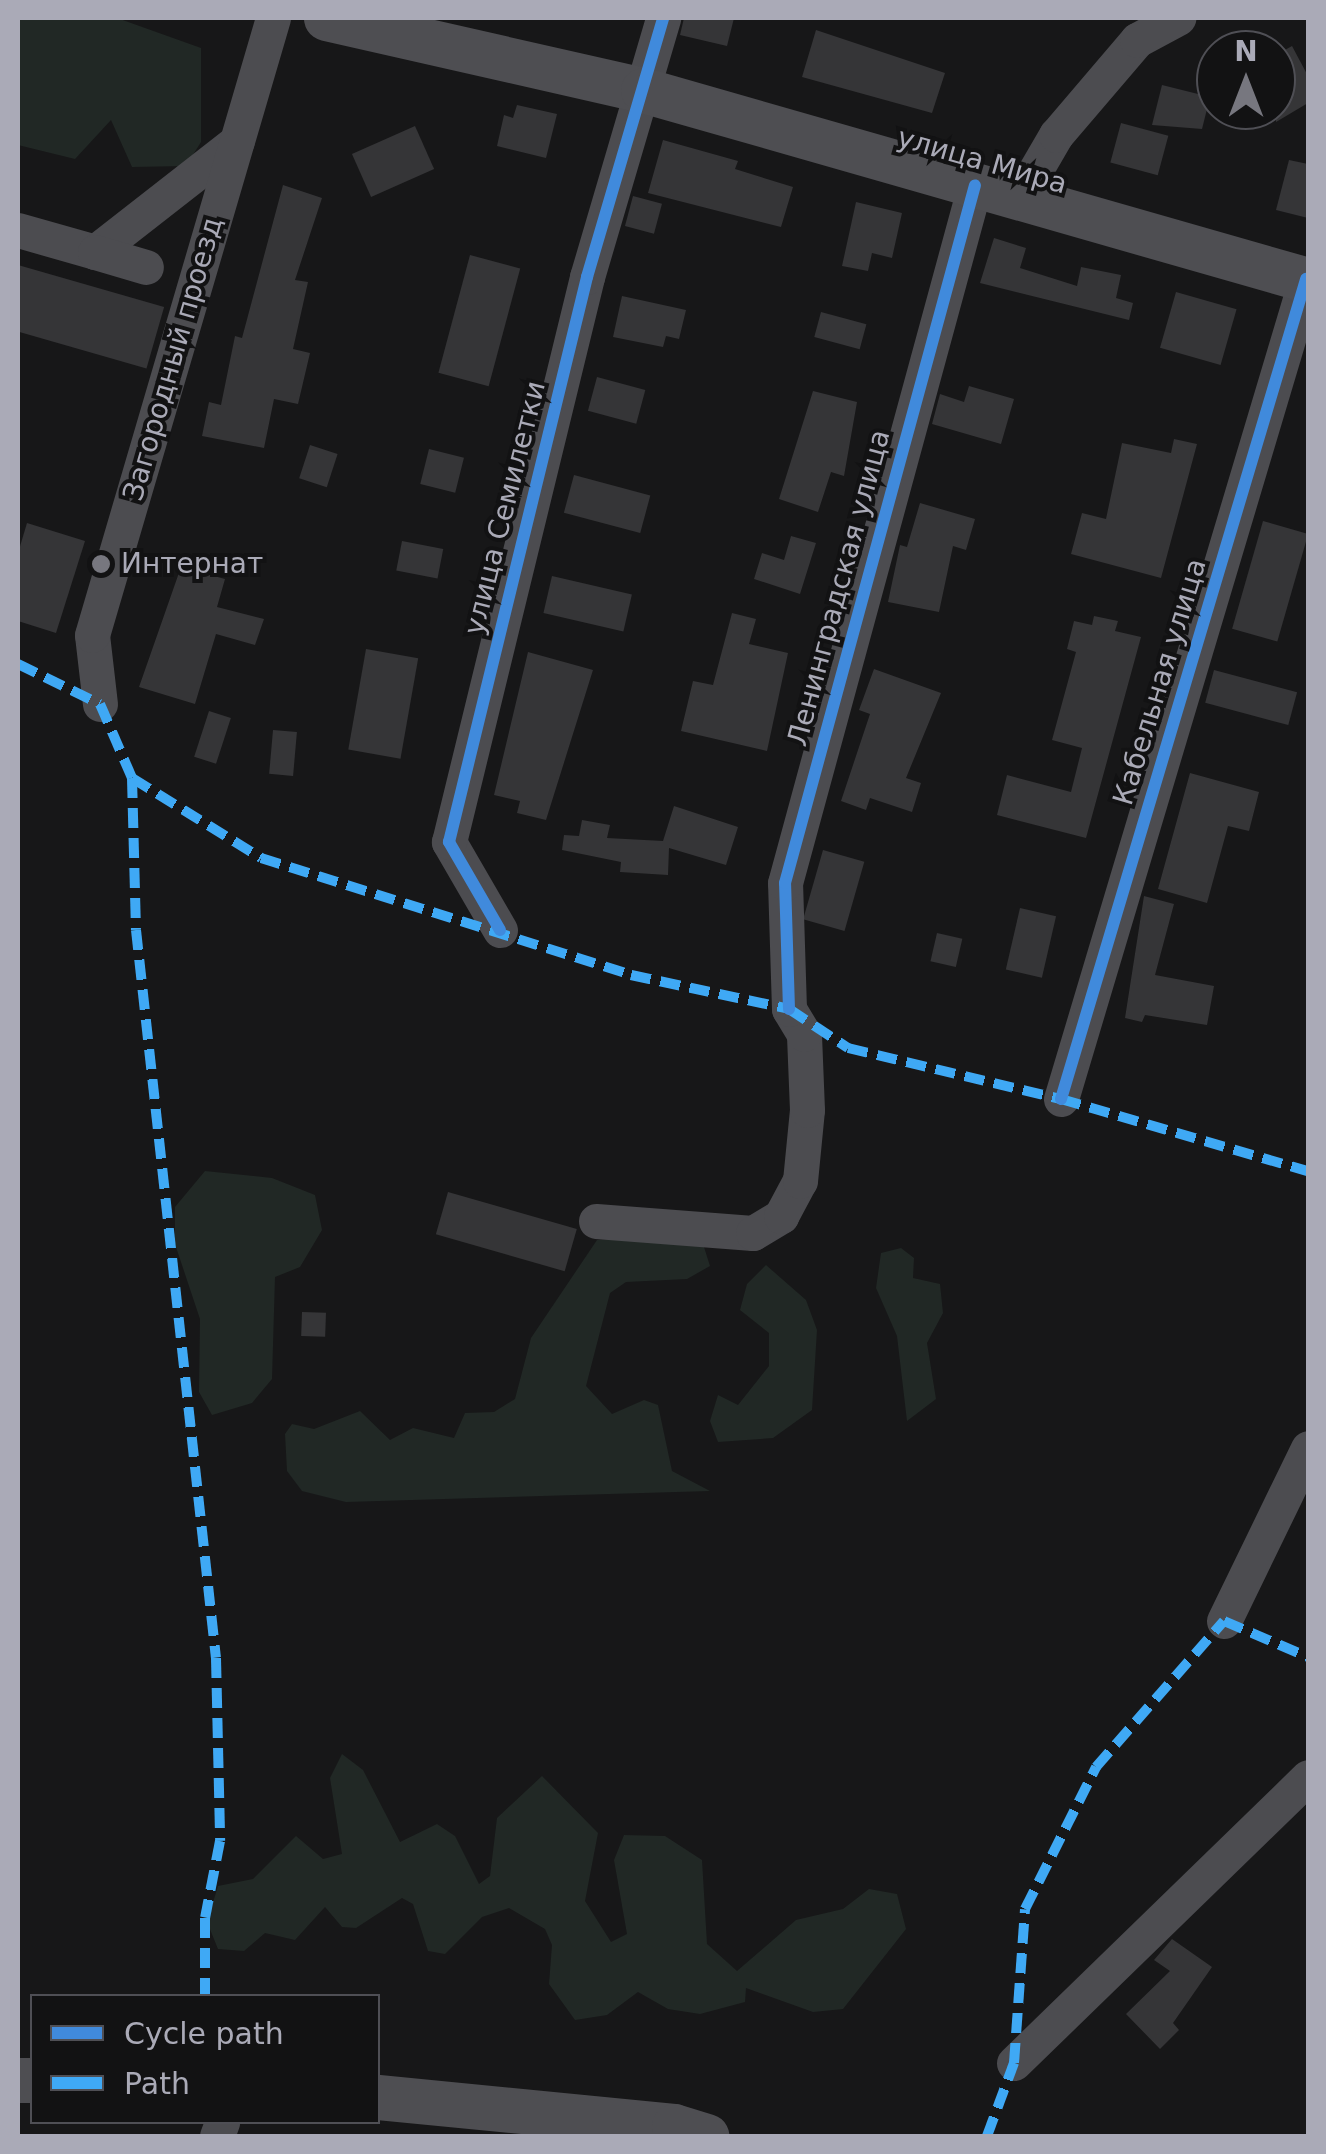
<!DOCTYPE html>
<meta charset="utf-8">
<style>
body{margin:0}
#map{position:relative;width:1326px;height:2154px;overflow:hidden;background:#171718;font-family:"DejaVu Sans",sans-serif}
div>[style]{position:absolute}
.green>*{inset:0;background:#212825}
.building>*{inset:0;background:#353537;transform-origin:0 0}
.minor>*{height:35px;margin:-17.5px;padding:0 17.5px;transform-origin:17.5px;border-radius:17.5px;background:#4c4c50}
.major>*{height:45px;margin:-22.5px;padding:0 22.5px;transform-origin:22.5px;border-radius:22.5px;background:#4e4e52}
.quiet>*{height:10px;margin-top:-5px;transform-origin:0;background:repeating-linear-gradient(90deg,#3fa9f5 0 20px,transparent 0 30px)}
.cycleway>*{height:12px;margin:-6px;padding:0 6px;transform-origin:6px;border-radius:6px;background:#408adc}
.dots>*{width:28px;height:28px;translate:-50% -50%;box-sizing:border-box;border:5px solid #121213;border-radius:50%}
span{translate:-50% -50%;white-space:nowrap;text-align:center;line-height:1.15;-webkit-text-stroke:8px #121213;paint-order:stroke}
.street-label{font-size:28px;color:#aaaab7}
.poi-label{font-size:28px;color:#aaaab7}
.left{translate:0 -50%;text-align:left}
.frame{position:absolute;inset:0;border:20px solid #aaaab7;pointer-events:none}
.legend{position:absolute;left:30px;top:1994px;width:350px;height:130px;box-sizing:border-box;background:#121213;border:2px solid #4f4f55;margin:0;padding:12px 18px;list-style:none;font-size:30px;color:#aaaab7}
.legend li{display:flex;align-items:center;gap:20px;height:50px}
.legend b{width:50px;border:2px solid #4f4f55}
.north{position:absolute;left:1196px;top:30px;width:100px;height:100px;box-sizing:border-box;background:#121213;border:2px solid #4f4f55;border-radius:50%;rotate:0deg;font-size:28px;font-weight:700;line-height:40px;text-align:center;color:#aaaab7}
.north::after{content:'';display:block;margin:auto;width:35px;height:45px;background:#77777f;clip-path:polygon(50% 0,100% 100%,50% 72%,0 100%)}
</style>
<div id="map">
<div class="green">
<div style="clip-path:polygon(18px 18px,117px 18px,201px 48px,201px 142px,186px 166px,132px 167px,111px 120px,75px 159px,18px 145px)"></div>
<div style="clip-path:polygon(205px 1171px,272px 1178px,315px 1195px,322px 1230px,300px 1267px,275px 1277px,272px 1379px,252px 1403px,212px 1415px,199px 1392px,200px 1319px,175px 1244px,175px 1207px)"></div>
<div style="clip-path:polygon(667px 1235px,704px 1247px,710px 1266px,687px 1279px,626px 1282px,610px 1293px,586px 1386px,612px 1414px,644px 1400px,658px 1405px,672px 1471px,710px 1491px,346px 1502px,302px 1491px,287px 1471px,285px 1434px,292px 1424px,314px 1429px,360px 1411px,390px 1440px,413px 1428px,454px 1438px,465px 1413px,494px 1412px,515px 1399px,531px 1338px,597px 1240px)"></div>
<div style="clip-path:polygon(901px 1248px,914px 1258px,913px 1278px,940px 1284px,943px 1313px,927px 1343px,936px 1399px,907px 1421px,897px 1336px,876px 1288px,881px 1253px)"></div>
<div style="clip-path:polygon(766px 1265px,806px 1300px,817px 1330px,812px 1410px,773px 1438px,718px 1442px,710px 1421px,718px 1395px,738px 1405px,769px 1366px,769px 1333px,740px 1310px,747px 1284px)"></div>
<div style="clip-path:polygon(342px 1754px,363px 1770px,400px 1842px,437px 1824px,455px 1836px,479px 1884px,490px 1876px,497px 1818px,542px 1776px,598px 1833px,585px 1901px,611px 1942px,627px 1934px,614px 1860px,624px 1835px,665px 1836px,702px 1860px,707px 1944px,737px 1971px,796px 1920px,843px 1909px,869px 1889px,897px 1894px,906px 1929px,843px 2009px,813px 2012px,746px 1988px,745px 2002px,700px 2014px,668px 2009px,638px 1992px,607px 2015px,575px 2020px,549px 1984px,552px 1945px,545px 1929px,509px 1908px,482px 1917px,445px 1954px,428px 1951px,413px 1904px,402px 1898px,356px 1928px,342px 1927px,325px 1907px,295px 1940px,265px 1933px,244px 1951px,218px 1949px,207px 1922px,218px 1886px,253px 1879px,296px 1836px,323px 1859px,342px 1854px,330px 1778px)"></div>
</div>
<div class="building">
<div style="clip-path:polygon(684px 18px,734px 18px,727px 46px,680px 35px)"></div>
<div style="clip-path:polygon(816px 30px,945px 73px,932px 113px,802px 77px)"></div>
<div style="clip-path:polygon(1292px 46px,1308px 76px,1308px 103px,1276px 122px,1276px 55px)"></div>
<div style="clip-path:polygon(1162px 85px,1210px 97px,1202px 129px,1152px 125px)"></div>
<div style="clip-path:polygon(517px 105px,557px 114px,546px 158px,497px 146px,504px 115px,513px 118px)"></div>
<div style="left:1121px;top:123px;width:49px;height:41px;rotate:15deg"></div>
<div style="left:415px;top:126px;width:47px;height:69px;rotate:66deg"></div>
<div style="clip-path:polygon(663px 140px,738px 161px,735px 169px,793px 187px,781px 227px,648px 193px)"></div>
<div style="clip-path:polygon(1289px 160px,1308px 164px,1308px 218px,1276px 210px)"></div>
<div style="clip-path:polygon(283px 185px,322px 198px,295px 280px,308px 282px,293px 349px,310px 353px,298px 404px,274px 399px,264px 448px,202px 436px,209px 402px,221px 405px,235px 336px,242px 338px)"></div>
<div style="left:633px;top:196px;width:30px;height:31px;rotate:15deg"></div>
<div style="clip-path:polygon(856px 202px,902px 213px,892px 258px,872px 253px,868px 271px,842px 266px)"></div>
<div style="clip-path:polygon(994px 238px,1026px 248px,1020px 268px,1077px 286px,1081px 267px,1121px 275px,1116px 298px,1133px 303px,1129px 320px,980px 283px)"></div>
<div style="left:470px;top:255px;width:52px;height:122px;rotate:15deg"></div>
<div style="left:18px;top:265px;width:152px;height:64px;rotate:16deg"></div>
<div style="left:1176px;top:292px;width:63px;height:58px;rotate:16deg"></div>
<div style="clip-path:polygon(622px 296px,686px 310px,679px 339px,666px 336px,663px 347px,613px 337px)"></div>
<div style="left:821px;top:312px;width:47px;height:26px;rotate:15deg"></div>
<div style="left:597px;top:377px;width:50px;height:35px;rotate:15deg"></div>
<div style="clip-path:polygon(969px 386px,1014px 399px,1001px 444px,932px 424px,940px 394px,964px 402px)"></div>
<div style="clip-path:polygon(813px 391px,857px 402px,844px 476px,831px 472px,818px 512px,779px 499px)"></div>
<div style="clip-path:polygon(1174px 439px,1197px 444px,1161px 578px,1071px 554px,1082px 513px,1106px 519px,1122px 443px,1171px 453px)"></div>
<div style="left:310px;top:445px;width:29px;height:35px;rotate:18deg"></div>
<div style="left:429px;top:449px;width:36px;height:36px;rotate:14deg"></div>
<div style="left:574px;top:475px;width:79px;height:39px;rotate:15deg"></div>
<div style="clip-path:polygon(920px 503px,975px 519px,966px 550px,953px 546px,939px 612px,888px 602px,900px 545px,907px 547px)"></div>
<div style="left:1263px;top:521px;width:47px;height:112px;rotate:16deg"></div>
<div style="clip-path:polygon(27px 523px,85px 541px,56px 633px,18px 621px,18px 553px)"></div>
<div style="clip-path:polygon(791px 536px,816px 543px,800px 594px,754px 579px,762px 553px,784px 560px)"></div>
<div style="left:402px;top:541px;width:42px;height:30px;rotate:11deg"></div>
<div style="clip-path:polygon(181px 567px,225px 579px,217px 607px,264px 619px,255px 645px,216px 634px,195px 704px,139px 687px)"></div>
<div style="left:552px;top:576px;width:82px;height:38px;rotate:13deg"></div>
<div style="clip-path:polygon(732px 613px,756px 619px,749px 644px,788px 653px,767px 751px,681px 731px,693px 681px,713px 685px)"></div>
<div style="clip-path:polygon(1094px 616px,1118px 621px,1115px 631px,1141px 637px,1086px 838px,997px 815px,1007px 775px,1071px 792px,1082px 748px,1052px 740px,1076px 652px,1067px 649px,1074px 621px,1092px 625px)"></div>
<div style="left:366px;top:649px;width:53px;height:102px;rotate:10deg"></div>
<div style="clip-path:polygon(528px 652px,593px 670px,546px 820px,517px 813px,520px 801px,494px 795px)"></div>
<div style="clip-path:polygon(874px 669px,941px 693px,906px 778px,921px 783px,912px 812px,870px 798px,866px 810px,841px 801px,870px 714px,859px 710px)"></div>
<div style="left:1214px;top:670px;width:86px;height:34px;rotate:15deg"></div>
<div style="left:209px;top:711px;width:23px;height:48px;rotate:18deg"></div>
<div style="left:273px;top:730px;width:24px;height:44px;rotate:5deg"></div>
<div style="clip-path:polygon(1190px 773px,1259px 792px,1249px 831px,1228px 826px,1207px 903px,1158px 889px)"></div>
<div style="clip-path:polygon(674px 806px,738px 827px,726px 865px,669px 848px,668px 875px,620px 872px,621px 862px,562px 850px,564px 835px,579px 836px,582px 820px,610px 825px,607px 838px,663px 841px)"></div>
<div style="left:823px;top:850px;width:43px;height:72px;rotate:16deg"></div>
<div style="clip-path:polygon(1144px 896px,1174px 904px,1155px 975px,1214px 986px,1207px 1025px,1145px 1015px,1142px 1022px,1125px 1018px)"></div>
<div style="left:1020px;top:908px;width:37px;height:63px;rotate:13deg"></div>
<div style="left:937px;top:933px;width:26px;height:29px;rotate:13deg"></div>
<div style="left:448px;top:1192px;width:134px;height:44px;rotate:16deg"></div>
<div style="left:302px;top:1312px;width:24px;height:24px;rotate:2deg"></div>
<div style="clip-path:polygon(1172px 1939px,1212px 1967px,1173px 2023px,1179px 2030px,1160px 2049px,1126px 2014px,1170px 1971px,1154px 1960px)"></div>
</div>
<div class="minor">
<div style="left:1020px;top:197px;width:72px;rotate:-59.9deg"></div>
<div style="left:1056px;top:135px;width:125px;rotate:-49.5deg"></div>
<div style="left:1137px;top:40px;width:47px;rotate:-28.2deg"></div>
<div style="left:18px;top:230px;width:80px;rotate:15.9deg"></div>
<div style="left:95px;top:252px;width:180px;rotate:-38deg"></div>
<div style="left:95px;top:252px;width:53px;rotate:16.4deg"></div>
<div style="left:100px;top:704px;width:69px;rotate:-96.6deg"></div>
<div style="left:92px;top:635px;width:643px;rotate:-73.65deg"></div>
<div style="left:500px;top:930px;width:102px;rotate:-120.1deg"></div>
<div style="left:449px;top:842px;width:582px;rotate:-76.27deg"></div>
<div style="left:587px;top:277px;width:270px;rotate:-73.6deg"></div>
<div style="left:1061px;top:1099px;width:856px;rotate:-73.36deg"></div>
<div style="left:596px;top:1221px;width:157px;rotate:4.4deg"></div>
<div style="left:753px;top:1233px;width:33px;rotate:-31deg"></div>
<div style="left:781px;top:1216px;width:40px;rotate:-62deg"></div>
<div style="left:800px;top:1181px;width:71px;rotate:-84.4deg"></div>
<div style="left:807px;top:1110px;width:76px;rotate:-92.3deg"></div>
<div style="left:804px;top:1034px;width:29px;rotate:-121deg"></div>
<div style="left:789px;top:1009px;width:126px;rotate:-91.8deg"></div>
<div style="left:785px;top:883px;width:723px;rotate:-74.77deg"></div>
<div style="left:1224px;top:1621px;width:192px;rotate:-64.1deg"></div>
<div style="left:1014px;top:2063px;width:410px;rotate:-44.2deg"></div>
<div style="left:217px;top:2136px;width:15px;rotate:-70deg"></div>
</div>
<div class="major">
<div style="left:326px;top:18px;width:325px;rotate:12.8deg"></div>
<div style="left:643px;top:90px;width:692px;rotate:15.95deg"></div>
<div style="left:18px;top:2080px;width:14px"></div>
<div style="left:378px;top:2097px;width:297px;rotate:5.6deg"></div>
<div style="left:674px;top:2126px;width:34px;rotate:17deg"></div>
</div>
<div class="quiet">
<div style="left:18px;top:664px;width:91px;rotate:26deg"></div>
<div style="left:100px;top:704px;width:81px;rotate:66.6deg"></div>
<div style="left:132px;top:778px;width:152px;rotate:31.8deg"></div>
<div style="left:261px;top:858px;width:388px;rotate:17.5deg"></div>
<div style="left:631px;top:975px;width:162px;rotate:12.1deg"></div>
<div style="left:789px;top:1009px;width:71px;rotate:33.5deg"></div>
<div style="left:848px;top:1048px;width:219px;rotate:13.5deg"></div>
<div style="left:1061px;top:1099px;width:257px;rotate:16.3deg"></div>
<div style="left:132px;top:778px;width:152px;rotate:88.5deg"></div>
<div style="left:136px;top:930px;width:732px;rotate:83.73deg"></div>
<div style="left:216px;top:1658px;width:183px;rotate:88.7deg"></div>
<div style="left:220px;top:1841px;width:78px;rotate:101deg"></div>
<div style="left:205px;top:1918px;width:78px;rotate:90deg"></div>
<div style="left:987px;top:2136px;width:78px;rotate:-69.7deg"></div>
<div style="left:1014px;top:2063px;width:154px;rotate:-85.9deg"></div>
<div style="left:1025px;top:1909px;width:159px;rotate:-63.4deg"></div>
<div style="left:1096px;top:1767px;width:194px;rotate:-48.8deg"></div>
<div style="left:1224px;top:1621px;width:91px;rotate:23.2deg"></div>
</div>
<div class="cycleway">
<div style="left:500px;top:930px;width:102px;rotate:-120.1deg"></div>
<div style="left:449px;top:842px;width:582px;rotate:-76.27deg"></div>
<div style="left:587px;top:277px;width:270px;rotate:-73.6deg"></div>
<div style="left:789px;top:1009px;width:126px;rotate:-91.8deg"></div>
<div style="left:785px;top:883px;width:723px;rotate:-74.77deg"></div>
<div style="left:1061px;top:1099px;width:856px;rotate:-73.36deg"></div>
</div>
<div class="dots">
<div style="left:101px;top:564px;background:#77777f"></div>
</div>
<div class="street-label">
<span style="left:982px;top:161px;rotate:16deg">улица Мира</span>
<span style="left:173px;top:359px;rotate:-74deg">Загородный проезд</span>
<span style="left:505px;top:508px;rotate:-76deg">улица Семилетки</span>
<span style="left:839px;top:588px;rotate:-75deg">Ленинградская улица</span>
<span style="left:1160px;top:682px;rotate:-73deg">Кабельная улица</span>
</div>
<div class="poi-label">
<span class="left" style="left:121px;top:564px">Интернат</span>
</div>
<div class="frame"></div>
<ul class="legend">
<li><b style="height:12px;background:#408adc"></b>Cycle path</li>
<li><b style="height:12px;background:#3fa9f5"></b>Path</li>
</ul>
<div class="north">N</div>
</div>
